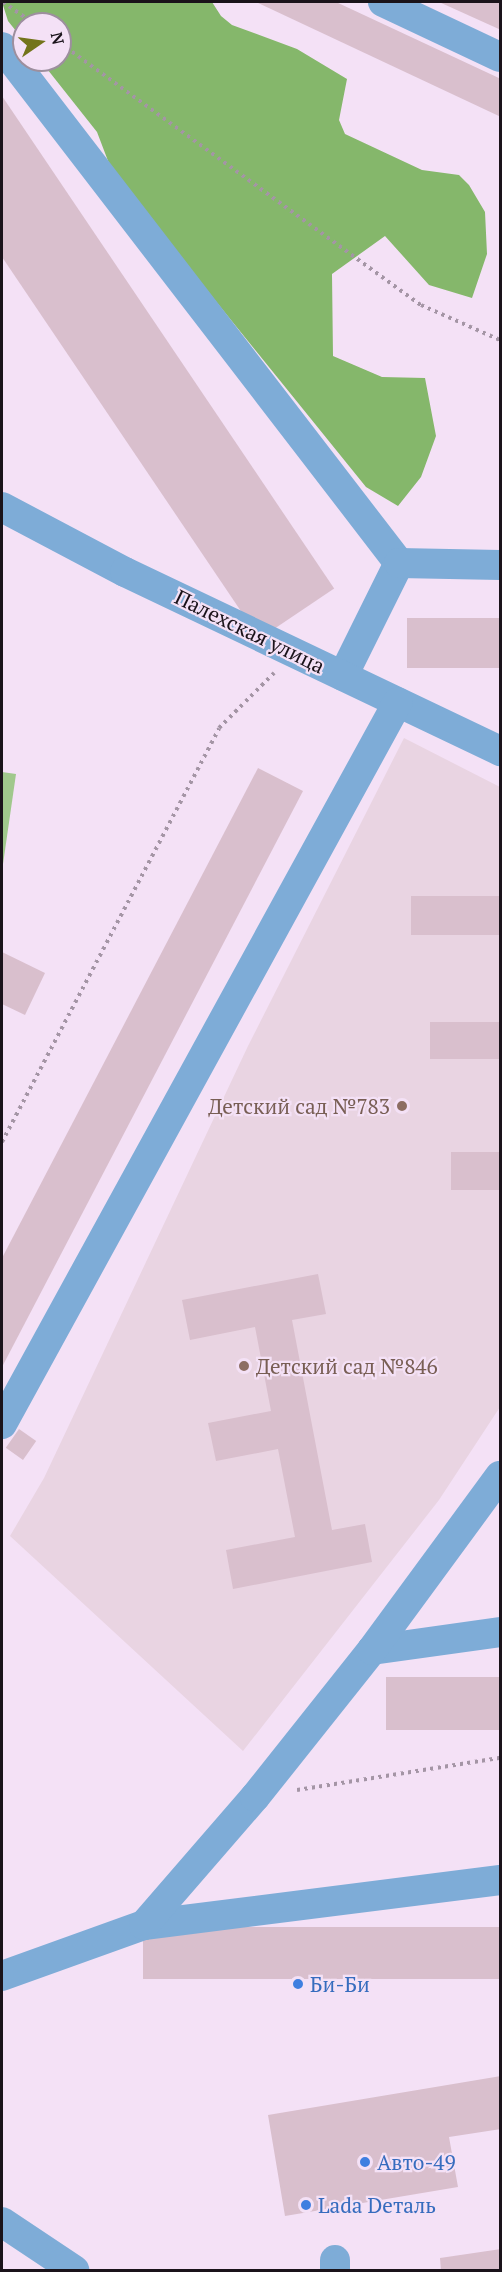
<!DOCTYPE html>
<meta charset="utf-8">
<style>
body{margin:0}
#map{position:relative;width:502px;height:2272px;overflow:hidden;background:#f4e1f6;font-family:"PT Serif",serif}
div>[style]{position:absolute}
.education>*{inset:0;background:#e9d4e2}
.green>*{inset:0;background:#a0c88c}
.forest>*{inset:0;background:#85b76b}
.building>*{inset:0;background:#d9bfcd;transform-origin:0 0}
.path>*{height:4px;margin-top:-2px;transform-origin:0;background:repeating-linear-gradient(90deg,#a495a5 0 3px,transparent 0 7.5px)}
.minor>*{height:30px;margin:-15px;padding:0 15px;transform-origin:15px;border-radius:15px;background:#7eacd7}
.dots>*{width:16px;height:16px;translate:-50% -50%;box-sizing:border-box;border:3px solid #f4e1f6;border-radius:50%}
span{translate:-50% -50%;white-space:nowrap;text-align:center;line-height:1.15;-webkit-text-stroke:4.5px #f4e1f6;paint-order:stroke}
.street-label{font-size:21px;color:#1a131a}
.education-label{font-size:21px;color:#785e54}
.right{translate:-100% -50%;text-align:right}
.left{translate:0 -50%;text-align:left}
.shop-label{font-size:21px;color:#366cbe}
.frame{position:absolute;inset:0;border:3px solid #1a131a;pointer-events:none}
.north{position:absolute;left:12px;top:12px;width:60px;height:60px;box-sizing:border-box;background:#f4e1f6;border:2px solid #9d8f9e;border-radius:50%;rotate:77deg;font-size:16px;font-weight:700;line-height:24px;text-align:center;color:#1a131a}
.north::after{content:'';display:block;margin:auto;width:21px;height:27px;background:#73741a;clip-path:polygon(50% 0,100% 100%,50% 72%,0 100%)}
</style>
<div id="map">
<div class="education">
<div style="clip-path:polygon(404px 738px,500px 787px,500px 1407px,439px 1500px,243px 1751px,10px 1536px,44px 1478px,248px 1046px)"></div>
</div>
<div class="green">
<div style="clip-path:polygon(2px 772px,16px 774px,2px 871px)"></div>
</div>
<div class="forest">
<div style="clip-path:polygon(2px 2px,212px 2px,221px 16px,232px 25px,297px 49px,347px 79px,339px 120px,345px 134px,422px 170px,459px 175px,469px 185px,485px 212px,487px 254px,472px 298px,429px 285px,385px 236px,332px 274px,333px 356px,382px 377px,425px 378px,436px 436px,421px 477px,398px 506px,366px 487px,113px 174px,97px 132px,40px 60px,60px 60px,60px 24px,24px 24px,24px 41px,8px 21px)"></div>
</div>
<div class="building">
<div style="clip-path:polygon(256px 2px,336px 2px,501px 79px,501px 117px)"></div>
<div style="clip-path:polygon(439px 2px,501px 2px,501px 30px)"></div>
<div style="left:2px;top:96px;width:594px;height:90px;rotate:56deg"></div>
<div style="left:501px;top:618px;width:50px;height:94px;rotate:90deg"></div>
<div style="clip-path:polygon(258px 768px,303px 791px,2px 1367px,2px 1258px)"></div>
<div style="left:501px;top:896px;width:39px;height:90px;rotate:90deg"></div>
<div style="clip-path:polygon(2px 952px,45px 973px,25px 1015px,2px 1004px)"></div>
<div style="left:501px;top:1022px;width:37px;height:71px;rotate:90deg"></div>
<div style="left:501px;top:1152px;width:38px;height:50px;rotate:90deg"></div>
<div style="clip-path:polygon(318px 1274px,326px 1314px,292px 1320px,332px 1530px,365px 1524px,372px 1562px,233px 1589px,226px 1550px,295px 1537px,278px 1449px,216px 1461px,208px 1423px,271px 1411px,255px 1327px,190px 1340px,182px 1300px)"></div>
<div style="left:19px;top:1429px;width:21px;height:23px;rotate:35deg"></div>
<div style="left:501px;top:1677px;width:53px;height:115px;rotate:90deg"></div>
<div style="left:501px;top:1927px;width:52px;height:358px;rotate:90deg"></div>
<div style="clip-path:polygon(501px 2076px,501px 2129px,449px 2137px,458px 2187px,285px 2216px,268px 2115px)"></div>
<div style="clip-path:polygon(501px 2249px,501px 2271px,441px 2271px,440px 2258px)"></div>
</div>
<div class="path">
<div style="left:3px;top:2px;width:38px;rotate:35deg"></div>
<div style="left:60px;top:43px;width:446px;rotate:36deg"></div>
<div style="left:421px;top:305px;width:86px;rotate:23.9deg"></div>
<div style="left:2px;top:1142px;width:467px;rotate:-62.3deg"></div>
<div style="left:219px;top:728px;width:78px;rotate:-45deg"></div>
<div style="left:297px;top:1790px;width:206px;rotate:-9deg"></div>
</div>
<div class="minor">
<div style="left:383px;top:2px;width:129px;rotate:25.2deg"></div>
<div style="left:2px;top:47px;width:651px;rotate:52.43deg"></div>
<div style="left:399px;top:563px;width:126px;rotate:116.4deg"></div>
<div style="left:2px;top:507px;width:139px;rotate:27.9deg"></div>
<div style="left:125px;top:572px;width:416px;rotate:25.5deg"></div>
<div style="left:399px;top:563px;width:101px;rotate:1.1deg"></div>
<div style="left:2px;top:1424px;width:823px;rotate:-61.26deg"></div>
<div style="left:372px;top:1650px;width:129px;rotate:-8deg"></div>
<div style="left:144px;top:1925px;width:359px;rotate:-7.2deg"></div>
<div style="left:2px;top:1976px;width:151px;rotate:-19.8deg"></div>
<div style="left:144px;top:1925px;width:169px;rotate:-49.1deg"></div>
<div style="left:255px;top:1797px;width:188px;rotate:-51.5deg"></div>
<div style="left:372px;top:1650px;width:216px;rotate:-53.7deg"></div>
<div style="left:2px;top:2222px;width:87px;rotate:33.7deg"></div>
<div style="left:335px;top:2270px;width:10px;rotate:-90deg"></div>
</div>
<div class="dots">
<div style="left:402px;top:1106px;background:#8d6e63"></div>
<div style="left:244px;top:1366px;background:#8d6e63"></div>
<div style="left:298px;top:1984px;background:#3f7fe0"></div>
<div style="left:365px;top:2162px;background:#3f7fe0"></div>
<div style="left:306px;top:2205px;background:#3f7fe0"></div>
</div>
<div class="street-label">
<span style="left:250px;top:631px;rotate:26deg">Палехская улица</span>
</div>
<div class="education-label">
<span class="right" style="left:390px;top:1106px">Детский сад №783</span>
<span class="left" style="left:256px;top:1366px">Детский сад №846</span>
</div>
<div class="shop-label">
<span class="left" style="left:310px;top:1984px">Би-Би</span>
<span class="left" style="left:377px;top:2162px">Авто-49</span>
<span class="left" style="left:318px;top:2205px">Lada Dеталь</span>
</div>
<div class="frame"></div>
<div class="north">N</div>
</div>
